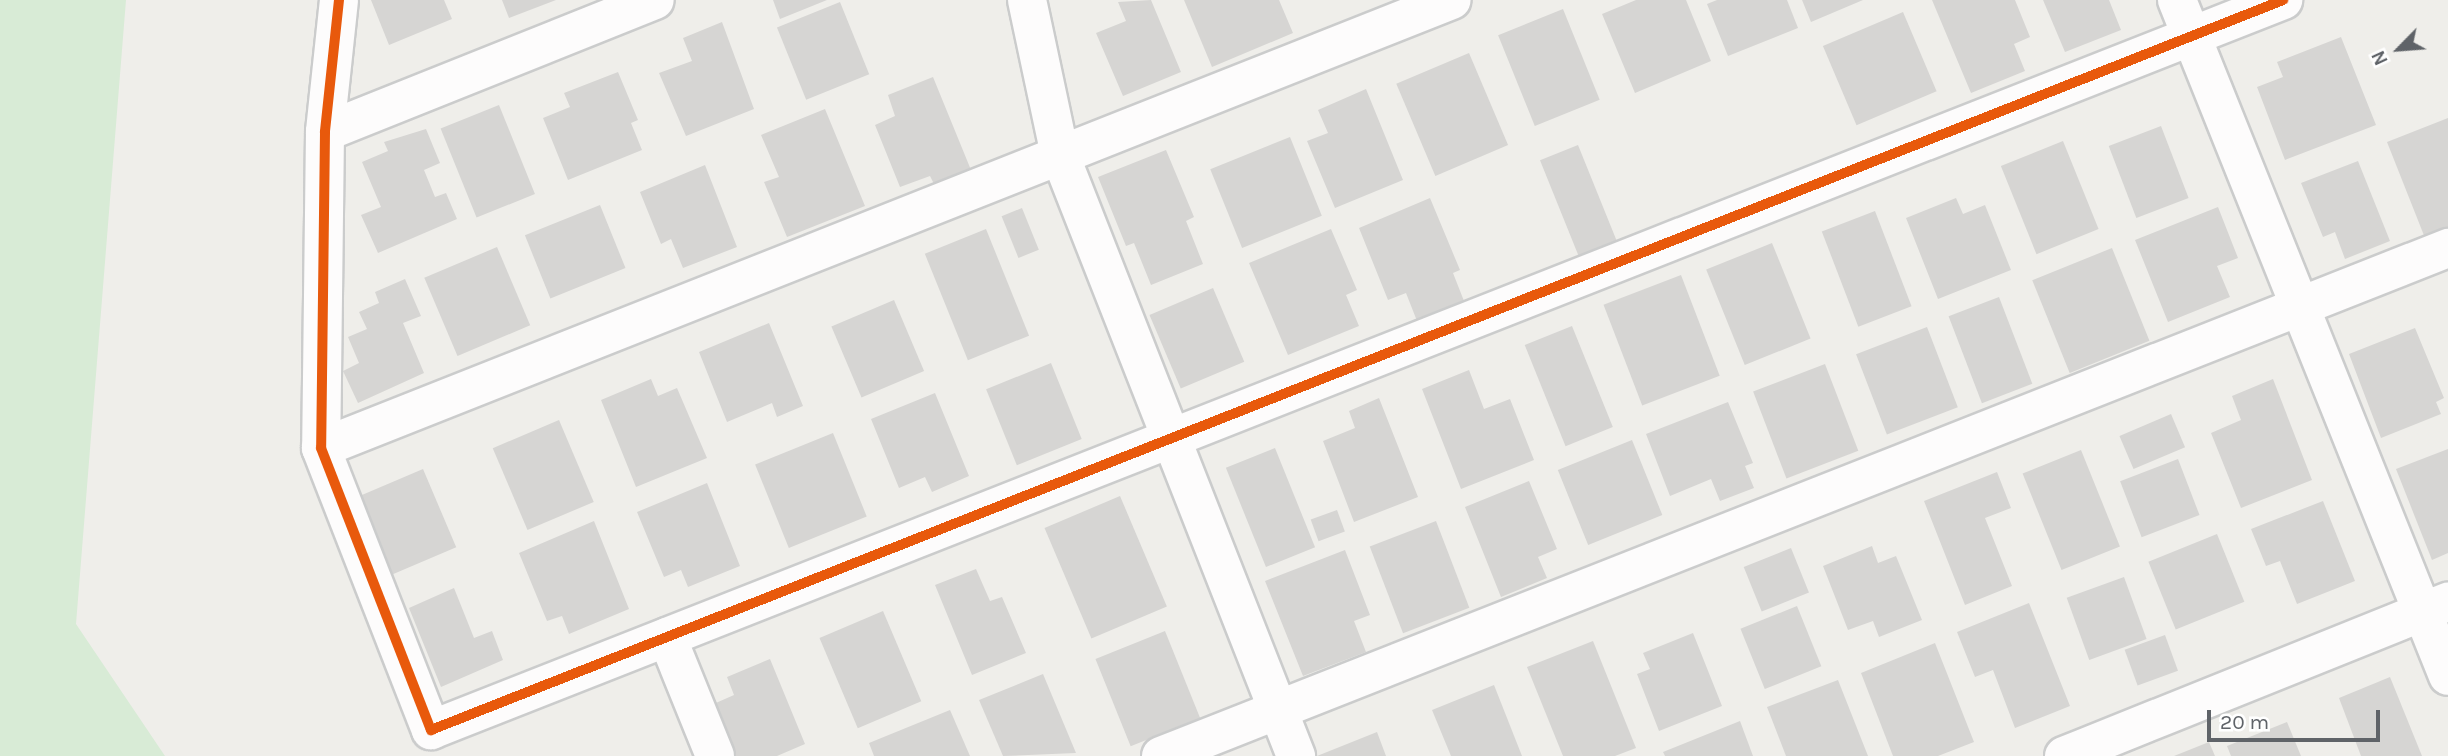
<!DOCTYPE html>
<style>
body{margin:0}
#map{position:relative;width:2448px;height:756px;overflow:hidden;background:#efeeea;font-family:Karla,sans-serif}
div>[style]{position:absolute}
.green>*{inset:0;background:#d8ebd6}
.building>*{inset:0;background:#d6d5d3;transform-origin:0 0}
.roads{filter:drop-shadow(2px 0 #cbcccc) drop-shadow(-2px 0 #cbcccc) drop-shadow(0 2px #cbcccc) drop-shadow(0 -2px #cbcccc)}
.minor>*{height:38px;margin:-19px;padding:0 19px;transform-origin:19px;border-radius:19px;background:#fdfcfc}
.cycleway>*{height:10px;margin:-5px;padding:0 5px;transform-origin:5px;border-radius:5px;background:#e8590c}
span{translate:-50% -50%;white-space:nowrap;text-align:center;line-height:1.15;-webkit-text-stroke:6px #fff;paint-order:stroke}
.north{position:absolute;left:2364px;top:14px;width:70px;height:70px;-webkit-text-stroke:5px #fff;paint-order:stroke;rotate:245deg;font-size:19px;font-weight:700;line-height:28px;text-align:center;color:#5f6368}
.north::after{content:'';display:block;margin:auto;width:24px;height:32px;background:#5f6368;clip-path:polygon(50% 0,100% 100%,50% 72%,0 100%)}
.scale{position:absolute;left:2207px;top:710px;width:173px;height:32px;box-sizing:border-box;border:4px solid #5f6368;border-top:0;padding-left:9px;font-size:21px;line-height:24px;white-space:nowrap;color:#5f6368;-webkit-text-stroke:5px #fff;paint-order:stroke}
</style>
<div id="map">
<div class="green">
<div style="clip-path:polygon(0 0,126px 0,76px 624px,165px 756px,0 756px)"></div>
</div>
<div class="building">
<div style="clip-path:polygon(371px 0,444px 0,452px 19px,389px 45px)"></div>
<div style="clip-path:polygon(502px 0,556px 0,509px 18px)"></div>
<div style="clip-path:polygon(773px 0,827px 0,780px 19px)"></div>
<div style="clip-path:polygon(1151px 0,1181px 72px,1123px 96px,1096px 33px,1126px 21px,1118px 2px)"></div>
<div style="clip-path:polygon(1184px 0,1279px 0,1293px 33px,1212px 67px)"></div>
<div style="clip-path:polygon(1636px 0,1686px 0,1711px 61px,1635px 93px,1602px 14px)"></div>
<div style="clip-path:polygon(1717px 0,1787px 0,1798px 28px,1728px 56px,1707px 4px)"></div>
<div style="clip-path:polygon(1802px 0,1863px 0,1811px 22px)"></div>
<div style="clip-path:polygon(1932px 0,2015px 0,2030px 37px,2014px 44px,2025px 71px,1971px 93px)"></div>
<div style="clip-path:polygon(2043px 0,2109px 0,2121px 30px,2065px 52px)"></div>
<div style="left:840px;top:2px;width:78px;height:68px;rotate:68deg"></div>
<div style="left:1563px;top:9px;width:98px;height:70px;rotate:68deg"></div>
<div style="left:1903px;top:12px;width:86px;height:87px;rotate:67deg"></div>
<div style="clip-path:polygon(722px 22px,754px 109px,686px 136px,659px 73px,692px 61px,683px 38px)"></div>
<div style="clip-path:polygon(2341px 37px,2376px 125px,2285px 160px,2257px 87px,2283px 77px,2277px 62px)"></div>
<div style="left:1469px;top:53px;width:100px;height:79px;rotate:67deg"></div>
<div style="clip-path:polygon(618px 72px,638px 120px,631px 123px,642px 150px,568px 180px,543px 118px,570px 107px,564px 93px)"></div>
<div style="clip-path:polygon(933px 77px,971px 170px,934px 184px,930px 176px,900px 187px,875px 125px,895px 116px,888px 95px)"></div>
<div style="clip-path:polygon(1366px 89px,1403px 180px,1335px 208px,1307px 141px,1328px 133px,1318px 110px)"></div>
<div style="left:499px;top:105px;width:96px;height:63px;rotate:68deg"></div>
<div style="clip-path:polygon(825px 109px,865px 206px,787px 237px,764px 182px,779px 177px,761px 135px)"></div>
<div style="clip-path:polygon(2448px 118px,2448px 229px,2425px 238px,2387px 142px)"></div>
<div style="left:2161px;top:126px;width:77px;height:56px;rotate:69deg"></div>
<div style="clip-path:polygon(426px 129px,440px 163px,424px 170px,435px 197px,446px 193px,457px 219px,378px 253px,361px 215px,381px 207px,362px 162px,388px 151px,384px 142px)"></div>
<div style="left:1290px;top:137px;width:85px;height:86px;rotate:68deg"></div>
<div style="left:2063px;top:141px;width:95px;height:67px;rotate:68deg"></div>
<div style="left:1578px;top:145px;width:107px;height:41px;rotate:68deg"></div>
<div style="clip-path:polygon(1166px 150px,1194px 217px,1186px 221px,1203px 264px,1151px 285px,1134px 243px,1126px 246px,1098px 177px)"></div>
<div style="clip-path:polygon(2358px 161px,2390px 241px,2345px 259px,2335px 232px,2323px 237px,2301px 183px)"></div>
<div style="clip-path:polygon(705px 165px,737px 247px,683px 268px,671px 239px,661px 244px,640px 192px)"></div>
<div style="clip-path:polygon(1430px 198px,1460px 270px,1453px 273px,1464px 301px,1417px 321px,1406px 293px,1388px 300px,1359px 228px)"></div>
<div style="clip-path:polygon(1956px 198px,1963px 214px,1985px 205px,2011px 270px,1938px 299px,1906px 218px)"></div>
<div style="left:600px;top:205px;width:68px;height:81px;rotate:68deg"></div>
<div style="clip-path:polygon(2218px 207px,2238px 258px,2217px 266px,2230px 297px,2168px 322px,2135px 240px)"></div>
<div style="left:1022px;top:208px;width:45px;height:22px;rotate:68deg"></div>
<div style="left:1875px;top:211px;width:102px;height:57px;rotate:69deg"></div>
<div style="left:986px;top:229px;width:115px;height:66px;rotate:68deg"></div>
<div style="clip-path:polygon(1331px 229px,1357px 290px,1346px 295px,1359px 326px,1288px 355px,1249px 263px)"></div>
<div style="left:1772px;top:243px;width:103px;height:71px;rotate:68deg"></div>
<div style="left:497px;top:247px;width:85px;height:79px;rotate:67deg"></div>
<div style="left:2112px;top:248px;width:100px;height:86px;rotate:68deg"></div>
<div style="left:1681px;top:275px;width:108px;height:83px;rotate:69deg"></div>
<div style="clip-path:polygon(405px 279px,421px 316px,403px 323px,424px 373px,358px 403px,343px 371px,359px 363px,348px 337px,367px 329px,359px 312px,379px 303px,375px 292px)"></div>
<div style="left:1213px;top:288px;width:80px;height:69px;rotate:67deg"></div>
<div style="left:1999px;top:297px;width:93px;height:54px;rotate:69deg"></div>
<div style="left:894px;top:300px;width:77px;height:68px;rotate:67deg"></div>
<div style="clip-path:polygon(769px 323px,803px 406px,777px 417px,772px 403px,727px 422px,699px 352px)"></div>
<div style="left:1572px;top:326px;width:109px;height:51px;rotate:68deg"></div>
<div style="left:1927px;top:327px;width:86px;height:76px;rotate:69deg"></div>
<div style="clip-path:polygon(2415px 328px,2444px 398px,2436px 402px,2441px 414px,2381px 438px,2349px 354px)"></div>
<div style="left:1051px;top:363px;width:82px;height:70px;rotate:68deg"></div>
<div style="left:1825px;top:364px;width:93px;height:77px;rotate:69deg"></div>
<div style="clip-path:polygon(1469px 370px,1484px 409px,1510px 399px,1534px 460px,1461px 489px,1422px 389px)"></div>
<div style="clip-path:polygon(651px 379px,658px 396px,677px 388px,707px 458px,636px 487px,601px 400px)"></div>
<div style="clip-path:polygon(2273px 379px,2312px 480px,2241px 508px,2211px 433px,2241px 420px,2232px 396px)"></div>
<div style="clip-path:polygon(935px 393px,969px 476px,932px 492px,925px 477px,899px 488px,871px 419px)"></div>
<div style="clip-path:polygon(1379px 398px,1418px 497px,1354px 522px,1323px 441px,1355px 428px,1349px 411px)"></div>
<div style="clip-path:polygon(1728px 402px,1753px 463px,1745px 466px,1754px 488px,1720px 501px,1711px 479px,1670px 496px,1646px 434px)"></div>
<div style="left:2171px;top:414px;width:36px;height:56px;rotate:67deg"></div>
<div style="left:559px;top:420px;width:89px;height:72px;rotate:67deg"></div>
<div style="left:833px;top:433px;width:90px;height:84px;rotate:68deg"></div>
<div style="left:1632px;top:440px;width:81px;height:80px;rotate:68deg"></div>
<div style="left:1275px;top:448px;width:107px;height:53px;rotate:68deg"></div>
<div style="clip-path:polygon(2448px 449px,2448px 553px,2432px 560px,2396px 469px)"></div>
<div style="left:2081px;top:450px;width:104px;height:63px;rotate:68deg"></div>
<div style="left:2178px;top:459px;width:60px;height:62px;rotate:69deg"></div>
<div style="left:423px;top:469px;width:85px;height:74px;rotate:67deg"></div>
<div style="clip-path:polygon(1997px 472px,2011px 508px,1985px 518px,2012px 586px,1965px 605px,1924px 501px)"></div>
<div style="clip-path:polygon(1529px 481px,1557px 549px,1538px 557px,1547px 578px,1501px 597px,1465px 507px)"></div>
<div style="clip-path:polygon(707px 483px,740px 566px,688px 587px,681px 570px,664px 577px,637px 512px)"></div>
<div style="left:1120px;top:496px;width:120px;height:82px;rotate:67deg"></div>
<div style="clip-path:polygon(2323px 501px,2355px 581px,2297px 604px,2280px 561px,2266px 566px,2251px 529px)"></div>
<div style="left:1337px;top:510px;width:23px;height:28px;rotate:70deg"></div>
<div style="clip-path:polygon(594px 521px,629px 609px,569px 634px,562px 616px,547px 621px,519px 553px)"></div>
<div style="left:1436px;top:521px;width:93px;height:71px;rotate:69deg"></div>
<div style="left:2217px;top:534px;width:73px;height:74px;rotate:68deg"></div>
<div style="clip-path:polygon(1872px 546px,1878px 563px,1896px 556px,1922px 620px,1879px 637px,1873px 621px,1848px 630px,1823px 566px)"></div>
<div style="left:1791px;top:548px;width:48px;height:51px;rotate:68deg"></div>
<div style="clip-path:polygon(1345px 550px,1370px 615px,1354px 621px,1366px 652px,1303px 676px,1265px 581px)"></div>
<div style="clip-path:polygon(976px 569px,990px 601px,1002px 597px,1026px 653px,972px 675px,935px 585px)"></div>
<div style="left:2124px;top:577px;width:66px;height:61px;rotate:70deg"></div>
<div style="clip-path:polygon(454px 588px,474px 638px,492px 631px,503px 660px,441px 687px,409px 608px)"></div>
<div style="clip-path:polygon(2029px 603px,2070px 706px,2015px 728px,1993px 670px,1975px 677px,1957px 632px)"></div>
<div style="left:1797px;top:606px;width:65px;height:61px;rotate:68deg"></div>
<div style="left:883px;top:611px;width:98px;height:69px;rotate:67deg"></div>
<div style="left:1165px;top:631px;width:94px;height:75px;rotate:68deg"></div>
<div style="clip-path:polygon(1693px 633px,1722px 706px,1659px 731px,1637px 674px,1650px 669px,1643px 653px)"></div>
<div style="left:2165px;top:635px;width:38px;height:43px;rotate:70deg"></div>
<div style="clip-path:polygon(1593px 641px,1636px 748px,1615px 756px,1563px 756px,1527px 667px)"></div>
<div style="clip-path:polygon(1935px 643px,1974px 742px,1938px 756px,1893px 756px,1861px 673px)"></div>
<div style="clip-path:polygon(770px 659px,805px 744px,777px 756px,730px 756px,709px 706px,734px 695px,727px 677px)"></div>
<div style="clip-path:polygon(1043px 674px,1076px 753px,1003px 756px,979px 700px)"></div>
<div style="clip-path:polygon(2390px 677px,2422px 756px,2361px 756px,2339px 698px)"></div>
<div style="clip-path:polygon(1838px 680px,1868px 756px,1786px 756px,1767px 707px)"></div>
<div style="clip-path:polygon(1494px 685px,1522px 756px,1451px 756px,1432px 710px)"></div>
<div style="clip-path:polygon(950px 710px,970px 756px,874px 756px,869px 743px)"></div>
<div style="clip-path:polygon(1740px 721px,1753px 756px,1665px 756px,1663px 752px)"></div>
<div style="clip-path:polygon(2287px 722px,2301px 756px,2231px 756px,2227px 746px)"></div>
<div style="clip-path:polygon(1377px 732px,1386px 756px,1317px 756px)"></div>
<div style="clip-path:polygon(2209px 742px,2215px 756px,2174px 756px)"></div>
</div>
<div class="roads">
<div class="minor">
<div style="left:339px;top:0;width:133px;rotate:96.1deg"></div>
<div style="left:325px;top:132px;width:316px;rotate:90.7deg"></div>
<div style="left:321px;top:448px;width:303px;rotate:68.7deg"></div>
<div style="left:431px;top:730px;width:1991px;rotate:-21.51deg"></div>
<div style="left:1027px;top:0;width:158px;rotate:78deg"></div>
<div style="left:1060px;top:155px;width:646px;rotate:68.56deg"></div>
<div style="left:2177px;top:0;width:728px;rotate:68.15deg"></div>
<div style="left:325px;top:132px;width:355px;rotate:-21.8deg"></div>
<div style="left:321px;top:448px;width:1216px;rotate:-21.61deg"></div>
<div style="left:667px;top:637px;width:128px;rotate:68deg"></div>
<div style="left:1161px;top:756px;width:1384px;rotate:-21.54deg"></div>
<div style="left:2064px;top:756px;width:414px;rotate:-21.9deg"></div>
</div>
</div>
<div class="cycleway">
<div style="left:339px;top:0;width:133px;rotate:96.1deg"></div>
<div style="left:325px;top:132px;width:316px;rotate:90.7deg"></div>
<div style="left:321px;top:448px;width:303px;rotate:68.7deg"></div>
<div style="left:431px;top:730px;width:1991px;rotate:-21.51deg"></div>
</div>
<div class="north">N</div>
<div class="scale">20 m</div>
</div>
